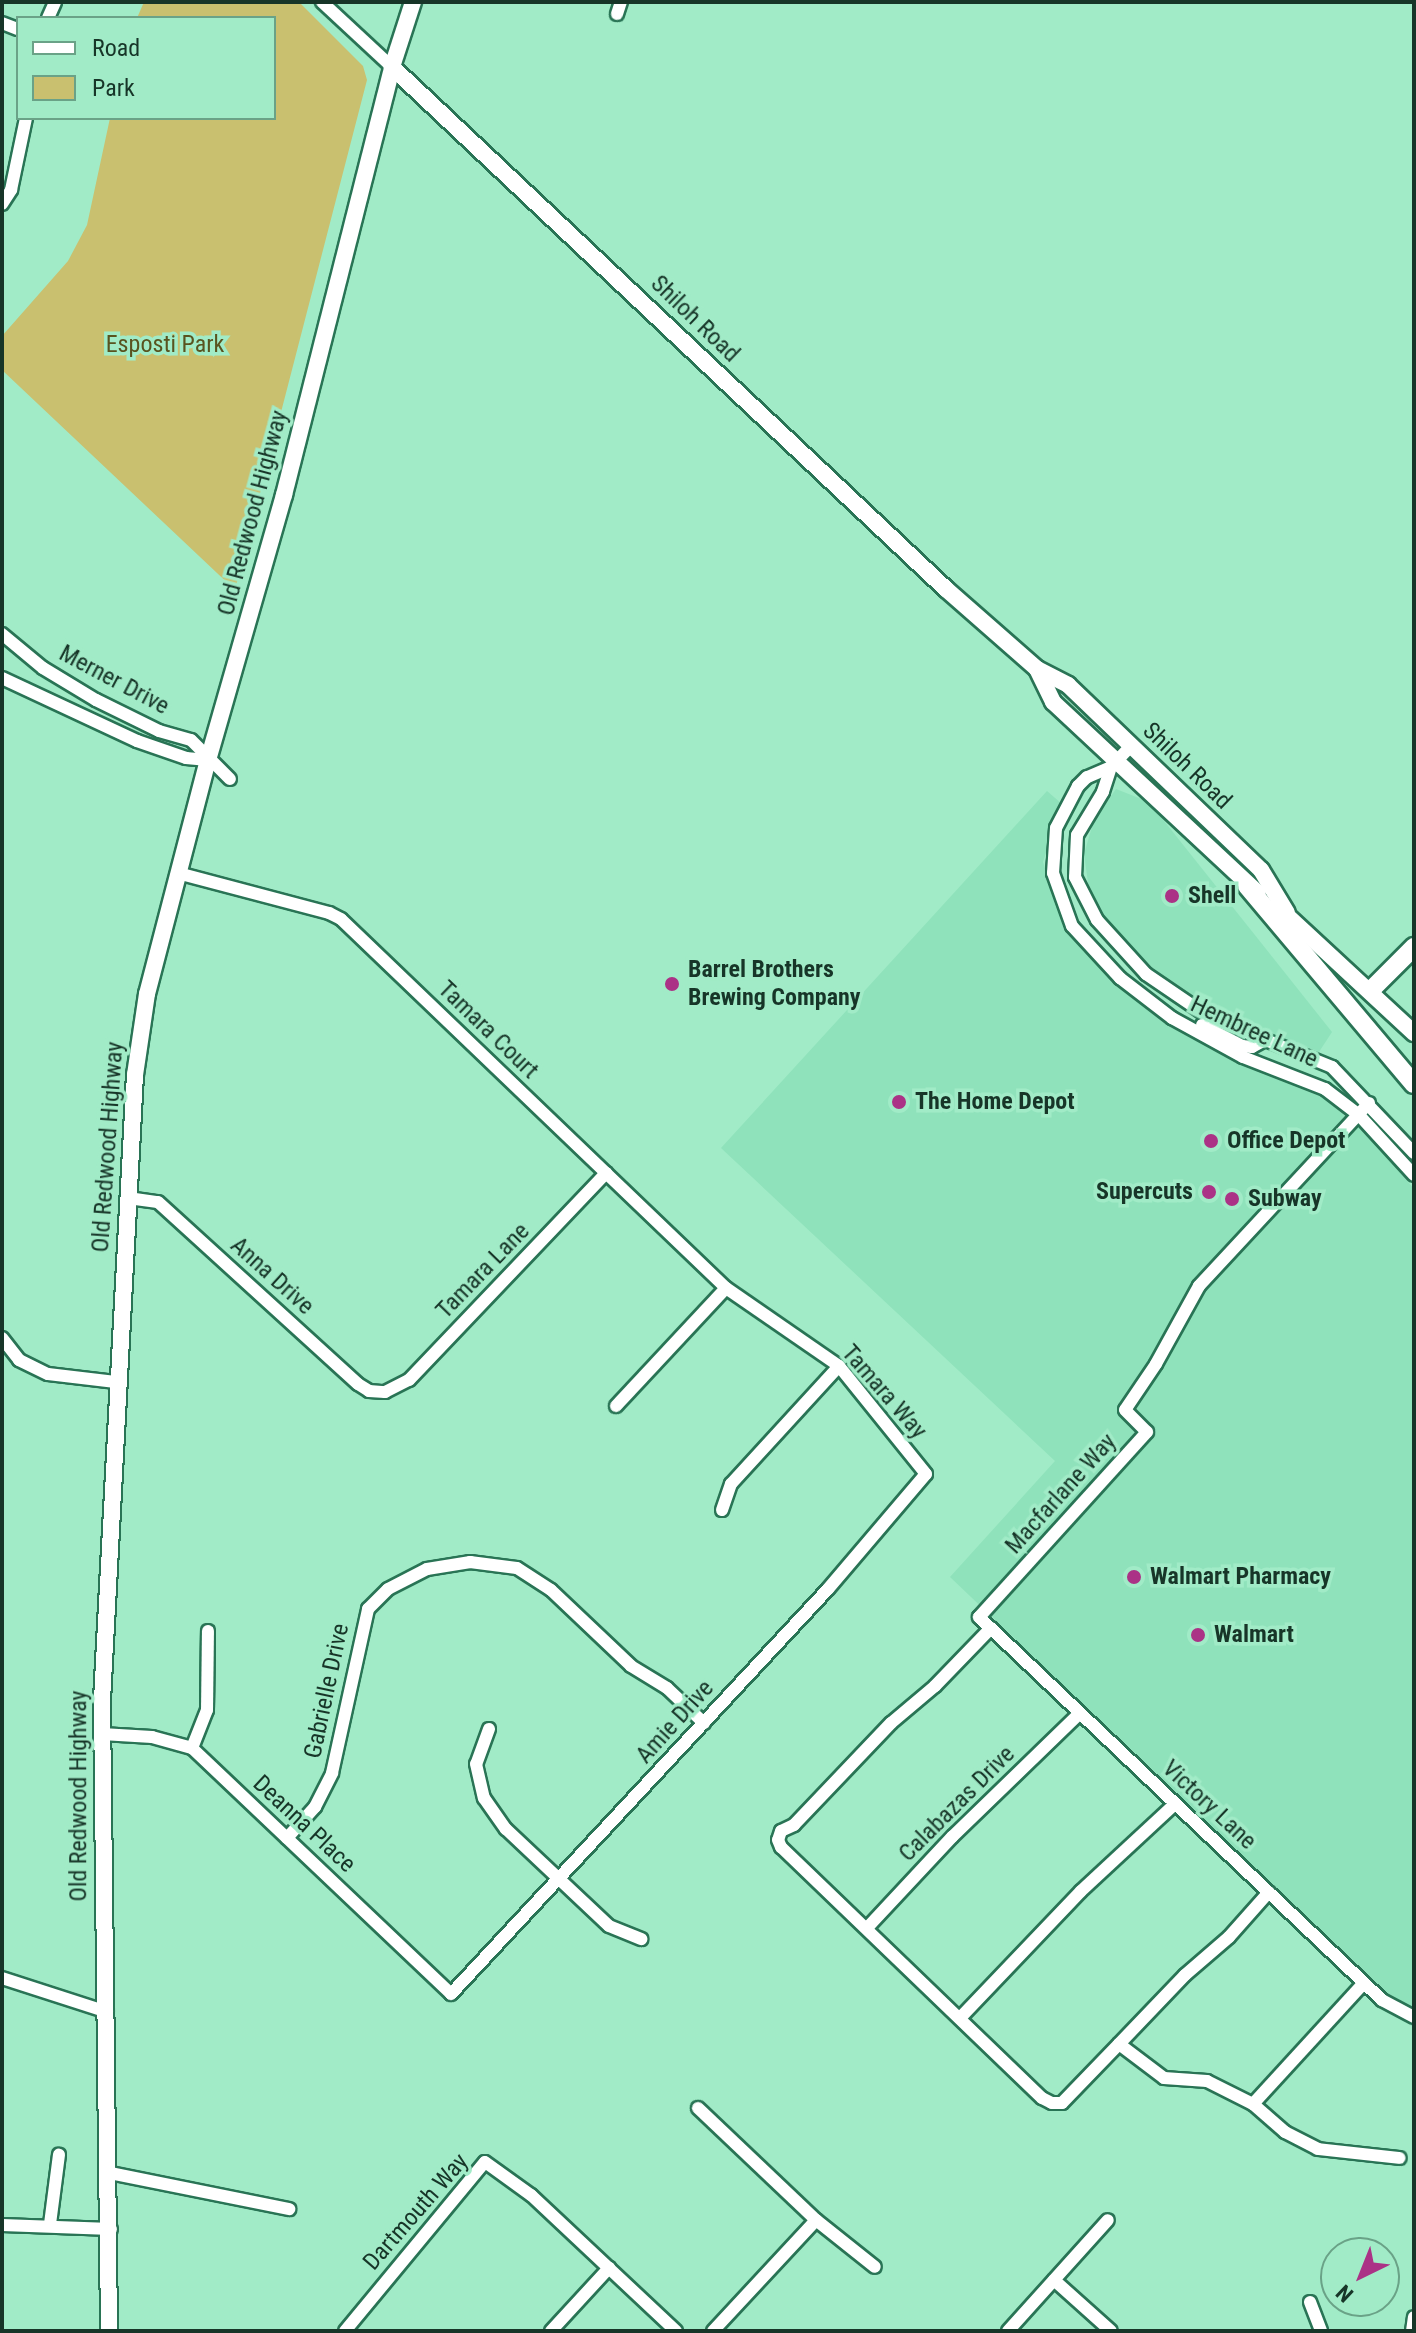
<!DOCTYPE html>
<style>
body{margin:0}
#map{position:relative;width:1416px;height:2333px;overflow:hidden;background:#a1ebc7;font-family:"Roboto Condensed",sans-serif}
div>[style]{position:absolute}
.built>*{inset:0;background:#8fe2bb}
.green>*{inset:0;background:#c9c06f}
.roads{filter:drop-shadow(2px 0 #297455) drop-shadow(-2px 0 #297455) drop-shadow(0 2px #297455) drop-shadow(0 -2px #297455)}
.minor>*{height:12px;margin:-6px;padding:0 6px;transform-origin:6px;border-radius:6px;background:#fff}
.major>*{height:16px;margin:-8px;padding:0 8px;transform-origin:8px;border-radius:8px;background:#fff}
.highway>*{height:18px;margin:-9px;padding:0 9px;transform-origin:9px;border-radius:9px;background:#fff}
.dots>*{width:22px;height:22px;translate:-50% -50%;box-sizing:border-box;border:4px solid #a1ebc7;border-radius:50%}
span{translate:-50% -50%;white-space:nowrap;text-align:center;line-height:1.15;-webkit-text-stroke:7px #a1ebc7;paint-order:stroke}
.street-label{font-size:24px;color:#173528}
.park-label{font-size:24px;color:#59531f}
.poi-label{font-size:24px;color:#173528;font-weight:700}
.left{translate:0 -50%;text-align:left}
.right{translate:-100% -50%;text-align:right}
.frame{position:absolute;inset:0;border:4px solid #173528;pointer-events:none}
.legend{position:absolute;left:16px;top:16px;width:260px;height:104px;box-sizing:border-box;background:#a1ebc7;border:2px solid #6aa287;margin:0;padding:10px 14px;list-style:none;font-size:24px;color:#173528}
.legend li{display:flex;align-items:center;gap:16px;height:40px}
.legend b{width:40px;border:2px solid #6aa287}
.north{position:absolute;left:1320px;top:2237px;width:80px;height:80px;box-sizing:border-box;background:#a1ebc7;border:2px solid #6aa287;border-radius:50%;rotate:223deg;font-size:22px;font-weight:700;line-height:32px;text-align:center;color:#173528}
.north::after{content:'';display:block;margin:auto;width:28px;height:36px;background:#ab3286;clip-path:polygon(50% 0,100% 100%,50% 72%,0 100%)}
</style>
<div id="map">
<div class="built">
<div style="clip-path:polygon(1116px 789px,1149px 802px,1332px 1032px,1317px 1055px,1238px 1024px,1169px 983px,1123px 942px,1090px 897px,1084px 854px,1094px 820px)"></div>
<div style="clip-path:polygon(1047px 791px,1062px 804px,1043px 862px,1063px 926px,1141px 1005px,1222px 1054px,1323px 1097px,1373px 1140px,1414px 1189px,1414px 2009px,1396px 2002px,950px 1577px,1055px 1461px,721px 1148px)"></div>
</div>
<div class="green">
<div style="clip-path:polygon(144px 2px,299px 2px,363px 66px,367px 80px,235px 590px,2px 370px,2px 336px,68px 261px,87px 225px,110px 118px,274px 118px,274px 18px,137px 18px)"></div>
</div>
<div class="roads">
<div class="minor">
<div style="left:322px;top:2px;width:96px;rotate:42.9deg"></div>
<div style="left:617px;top:14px;width:13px;rotate:-72deg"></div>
<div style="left:48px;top:18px;width:17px;rotate:-66deg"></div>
<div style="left:2px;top:23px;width:17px;rotate:21deg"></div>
<div style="left:2px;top:204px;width:17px;rotate:-57deg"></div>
<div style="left:11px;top:190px;width:74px;rotate:-78.2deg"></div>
<div style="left:2px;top:634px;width:53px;rotate:39.7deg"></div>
<div style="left:43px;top:668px;width:62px;rotate:31.1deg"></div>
<div style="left:96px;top:700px;width:70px;rotate:26.2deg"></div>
<div style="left:159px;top:731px;width:33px;rotate:16deg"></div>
<div style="left:191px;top:740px;width:55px;rotate:45deg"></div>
<div style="left:2px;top:678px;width:149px;rotate:25deg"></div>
<div style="left:137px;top:741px;width:52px;rotate:19.1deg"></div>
<div style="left:186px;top:758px;width:22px;rotate:5deg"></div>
<div style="left:1131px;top:746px;width:29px;rotate:134deg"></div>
<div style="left:1111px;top:767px;width:26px;rotate:108deg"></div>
<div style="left:1103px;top:792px;width:50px;rotate:121.2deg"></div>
<div style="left:1077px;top:835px;width:42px;rotate:92.7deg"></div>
<div style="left:1075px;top:877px;width:48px;rotate:62.9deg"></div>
<div style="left:1097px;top:920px;width:73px;rotate:47.8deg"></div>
<div style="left:1146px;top:974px;width:76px;rotate:34.3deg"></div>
<div style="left:1209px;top:1017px;width:133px;rotate:22.1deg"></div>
<div style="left:1332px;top:1067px;width:119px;rotate:46.4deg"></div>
<div style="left:1111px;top:767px;width:26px;rotate:157deg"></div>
<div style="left:1087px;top:777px;width:13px;rotate:135deg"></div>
<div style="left:1078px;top:786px;width:47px;rotate:117.6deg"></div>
<div style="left:1056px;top:828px;width:45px;rotate:93.8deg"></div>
<div style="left:1053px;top:873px;width:56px;rotate:70.3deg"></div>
<div style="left:1072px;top:926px;width:71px;rotate:47.3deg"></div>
<div style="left:1120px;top:978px;width:66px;rotate:37.6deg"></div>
<div style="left:1172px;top:1018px;width:81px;rotate:28.8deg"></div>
<div style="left:1243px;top:1057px;width:88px;rotate:21.3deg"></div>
<div style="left:1325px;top:1089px;width:43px;rotate:37.4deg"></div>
<div style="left:1359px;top:1115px;width:81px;rotate:47.5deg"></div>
<div style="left:1202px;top:1025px;width:45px;rotate:27.7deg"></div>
<div style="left:1242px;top:1046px;width:10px;rotate:6deg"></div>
<div style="left:1252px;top:1047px;width:13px;rotate:-29deg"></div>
<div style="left:1369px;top:1103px;width:250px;rotate:132.9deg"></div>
<div style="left:1199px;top:1286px;width:89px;rotate:118.9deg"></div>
<div style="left:1156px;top:1364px;width:55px;rotate:124deg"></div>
<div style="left:1125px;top:1410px;width:31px;rotate:45deg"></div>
<div style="left:1147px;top:1432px;width:250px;rotate:132.2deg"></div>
<div style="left:979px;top:1617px;width:556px;rotate:43.54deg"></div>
<div style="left:1382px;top:2000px;width:36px;rotate:28deg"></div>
<div style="left:128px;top:1198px;width:30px;rotate:8deg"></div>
<div style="left:158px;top:1202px;width:270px;rotate:42.3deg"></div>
<div style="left:358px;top:1384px;width:13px;rotate:32deg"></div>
<div style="left:369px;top:1391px;width:16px;rotate:4deg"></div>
<div style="left:385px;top:1392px;width:27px;rotate:-27deg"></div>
<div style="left:409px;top:1380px;width:286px;rotate:-46.4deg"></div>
<div style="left:2px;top:1338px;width:28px;rotate:52deg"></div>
<div style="left:19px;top:1360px;width:32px;rotate:26deg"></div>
<div style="left:48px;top:1374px;width:68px;rotate:6.7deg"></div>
<div style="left:616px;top:1406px;width:161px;rotate:-47deg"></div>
<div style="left:722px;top:1510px;width:28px;rotate:-71deg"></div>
<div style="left:731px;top:1484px;width:160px;rotate:-47.5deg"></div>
<div style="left:991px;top:1628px;width:81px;rotate:134deg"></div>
<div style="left:935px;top:1686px;width:57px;rotate:139.9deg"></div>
<div style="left:891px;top:1723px;width:141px;rotate:133.6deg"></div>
<div style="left:794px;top:1825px;width:14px;rotate:155deg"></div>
<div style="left:781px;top:1831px;width:9px;rotate:108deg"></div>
<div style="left:778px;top:1840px;width:8px;rotate:67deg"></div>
<div style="left:781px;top:1847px;width:362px;rotate:43.9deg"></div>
<div style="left:1042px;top:2098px;width:11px;rotate:27deg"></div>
<div style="left:1052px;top:2103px;width:10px"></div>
<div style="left:1062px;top:2103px;width:82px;rotate:-46deg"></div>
<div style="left:1119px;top:2044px;width:56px;rotate:37.1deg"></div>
<div style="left:1164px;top:2078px;width:43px;rotate:4deg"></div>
<div style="left:1207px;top:2081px;width:51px;rotate:26.6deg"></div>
<div style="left:1253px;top:2104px;width:43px;rotate:41.2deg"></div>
<div style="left:1285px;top:2132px;width:37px;rotate:27deg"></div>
<div style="left:1318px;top:2149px;width:82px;rotate:6.3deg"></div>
<div style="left:489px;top:1729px;width:37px;rotate:110deg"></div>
<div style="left:476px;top:1764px;width:35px;rotate:77deg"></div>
<div style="left:484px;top:1798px;width:38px;rotate:55deg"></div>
<div style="left:506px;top:1829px;width:141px;rotate:43.3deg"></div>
<div style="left:609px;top:1926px;width:35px;rotate:22deg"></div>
<div style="left:102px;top:1734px;width:50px;rotate:3.4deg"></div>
<div style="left:152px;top:1737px;width:41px;rotate:15.4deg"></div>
<div style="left:192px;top:1748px;width:357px;rotate:43.5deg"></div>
<div style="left:451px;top:1994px;width:553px;rotate:-47.05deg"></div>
<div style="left:828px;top:1589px;width:151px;rotate:-49.6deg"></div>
<div style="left:926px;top:1474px;width:139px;rotate:-128.9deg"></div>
<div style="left:839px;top:1366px;width:137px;rotate:-145.4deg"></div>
<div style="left:726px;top:1288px;width:533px;rotate:-136.22deg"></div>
<div style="left:341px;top:919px;width:13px;rotate:-153deg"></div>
<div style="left:329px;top:913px;width:153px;rotate:-165.2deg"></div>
<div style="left:192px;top:1748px;width:41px;rotate:-68.5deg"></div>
<div style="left:207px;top:1710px;width:79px;rotate:-89.3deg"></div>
<div style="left:287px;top:1838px;width:42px;rotate:-47.9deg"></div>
<div style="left:315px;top:1807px;width:38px;rotate:-63deg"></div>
<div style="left:332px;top:1773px;width:168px;rotate:-77.6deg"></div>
<div style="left:368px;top:1609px;width:28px;rotate:-45deg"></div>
<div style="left:388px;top:1589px;width:44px;rotate:-27.1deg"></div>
<div style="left:427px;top:1569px;width:44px;rotate:-9.2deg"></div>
<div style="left:470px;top:1562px;width:47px;rotate:7.3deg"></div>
<div style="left:517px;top:1568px;width:40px;rotate:32.9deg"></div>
<div style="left:551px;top:1590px;width:110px;rotate:43.5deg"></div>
<div style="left:631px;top:1666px;width:42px;rotate:31.4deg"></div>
<div style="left:667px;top:1688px;width:51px;rotate:43.4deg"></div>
<div style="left:867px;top:1928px;width:125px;rotate:-47deg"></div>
<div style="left:952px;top:1837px;width:178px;rotate:-44.1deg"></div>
<div style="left:2px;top:1978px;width:110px;rotate:17.9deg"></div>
<div style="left:960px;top:2018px;width:175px;rotate:-46.4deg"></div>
<div style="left:1081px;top:1891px;width:128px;rotate:-42.8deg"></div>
<div style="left:1119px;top:2044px;width:95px;rotate:-46.3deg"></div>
<div style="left:1185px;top:1975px;width:58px;rotate:-40.8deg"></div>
<div style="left:1229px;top:1937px;width:60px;rotate:-48.4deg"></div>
<div style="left:1253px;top:2104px;width:164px;rotate:-47.5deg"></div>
<div style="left:698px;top:2108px;width:163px;rotate:43.5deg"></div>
<div style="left:816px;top:2220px;width:75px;rotate:38.5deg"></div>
<div style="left:110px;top:2173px;width:183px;rotate:11.4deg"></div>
<div style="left:50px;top:2224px;width:70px;rotate:-82.6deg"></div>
<div style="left:2px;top:2225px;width:109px;rotate:2.1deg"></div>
<div style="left:1054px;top:2280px;width:76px;rotate:41.8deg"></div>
<div style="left:1310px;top:2302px;width:31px;rotate:69deg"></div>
<div style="left:345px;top:2331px;width:219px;rotate:-50.4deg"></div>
<div style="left:485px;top:2162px;width:57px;rotate:35.7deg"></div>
<div style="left:531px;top:2195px;width:199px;rotate:43.2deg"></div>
<div style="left:551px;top:2331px;width:86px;rotate:-47.4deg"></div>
<div style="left:713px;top:2331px;width:151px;rotate:-47.1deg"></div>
<div style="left:1008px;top:2331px;width:149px;rotate:-48deg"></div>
<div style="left:1412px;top:2331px;width:14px;rotate:-82deg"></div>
</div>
<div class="major">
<div style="left:392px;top:67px;width:761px;rotate:43.3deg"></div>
<div style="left:946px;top:589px;width:121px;rotate:41.3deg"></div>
<div style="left:1037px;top:669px;width:35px;rotate:27deg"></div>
<div style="left:1068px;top:685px;width:267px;rotate:43.8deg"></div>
<div style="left:1261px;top:870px;width:50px;rotate:58.8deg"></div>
<div style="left:1037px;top:669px;width:37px;rotate:64deg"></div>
<div style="left:1053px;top:702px;width:280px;rotate:43deg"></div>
<div style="left:1280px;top:909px;width:183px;rotate:42.8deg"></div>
<div style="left:109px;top:2331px;width:631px;rotate:-90.64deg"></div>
<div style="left:102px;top:1700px;width:626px;rotate:-86.98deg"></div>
<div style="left:135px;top:1075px;width:82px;rotate:-81.6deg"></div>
<div style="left:147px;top:994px;width:242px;rotate:-75.4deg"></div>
<div style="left:208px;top:760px;width:276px;rotate:-74deg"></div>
<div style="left:284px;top:495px;width:441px;rotate:-75.8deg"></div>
<div style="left:392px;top:67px;width:68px;rotate:-72.1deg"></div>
</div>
<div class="highway">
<div style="left:1247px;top:886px;width:259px;rotate:49.9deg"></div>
<div style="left:1371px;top:990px;width:61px;rotate:-45deg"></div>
</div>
</div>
<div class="dots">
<div style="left:1172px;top:896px;background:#ab3286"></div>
<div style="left:672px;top:984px;background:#ab3286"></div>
<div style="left:899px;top:1102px;background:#ab3286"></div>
<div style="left:1211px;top:1141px;background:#ab3286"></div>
<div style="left:1209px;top:1192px;background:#ab3286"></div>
<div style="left:1232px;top:1199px;background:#ab3286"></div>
<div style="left:1134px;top:1577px;background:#ab3286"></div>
<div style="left:1198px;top:1635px;background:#ab3286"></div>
</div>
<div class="street-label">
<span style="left:695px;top:319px;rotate:44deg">Shiloh Road</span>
<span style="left:253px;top:513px;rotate:-75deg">Old Redwood Highway</span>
<span style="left:114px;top:680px;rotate:28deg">Merner Drive</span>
<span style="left:1187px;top:766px;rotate:44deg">Shiloh Road</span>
<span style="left:488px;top:1030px;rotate:44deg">Tamara Court</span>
<span style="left:1254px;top:1032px;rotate:25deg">Hembree Lane</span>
<span style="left:108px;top:1147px;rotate:-86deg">Old Redwood Highway</span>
<span style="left:483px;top:1271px;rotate:-46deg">Tamara Lane</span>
<span style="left:272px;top:1276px;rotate:42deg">Anna Drive</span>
<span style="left:884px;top:1392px;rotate:49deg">Tamara Way</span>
<span style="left:1061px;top:1494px;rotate:-48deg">Macfarlane Way</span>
<span style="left:327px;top:1691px;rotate:-78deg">Gabrielle Drive</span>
<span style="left:675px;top:1722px;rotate:-48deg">Amie Drive</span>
<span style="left:79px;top:1796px;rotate:-90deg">Old Redwood Highway</span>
<span style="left:957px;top:1804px;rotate:-45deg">Calabazas Drive</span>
<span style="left:1209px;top:1805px;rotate:43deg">Victory Lane</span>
<span style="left:304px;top:1824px;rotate:43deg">Deanna Place</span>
<span style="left:416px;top:2212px;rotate:-49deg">Dartmouth Way</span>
</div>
<div class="park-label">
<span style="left:165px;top:345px">Esposti Park</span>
</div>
<div class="poi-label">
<span class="left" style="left:1188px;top:896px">Shell</span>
<span class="left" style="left:688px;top:984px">Barrel Brothers<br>Brewing Company</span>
<span class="left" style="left:915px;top:1102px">The Home Depot</span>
<span class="left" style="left:1227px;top:1141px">Office Depot</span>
<span class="right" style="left:1193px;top:1192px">Supercuts</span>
<span class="left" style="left:1248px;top:1199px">Subway</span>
<span class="left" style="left:1150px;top:1577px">Walmart Pharmacy</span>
<span class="left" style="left:1214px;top:1635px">Walmart</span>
</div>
<div class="frame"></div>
<ul class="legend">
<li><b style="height:10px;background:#fff"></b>Road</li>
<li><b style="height:22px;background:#c9c06f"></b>Park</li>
</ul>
<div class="north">N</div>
</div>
